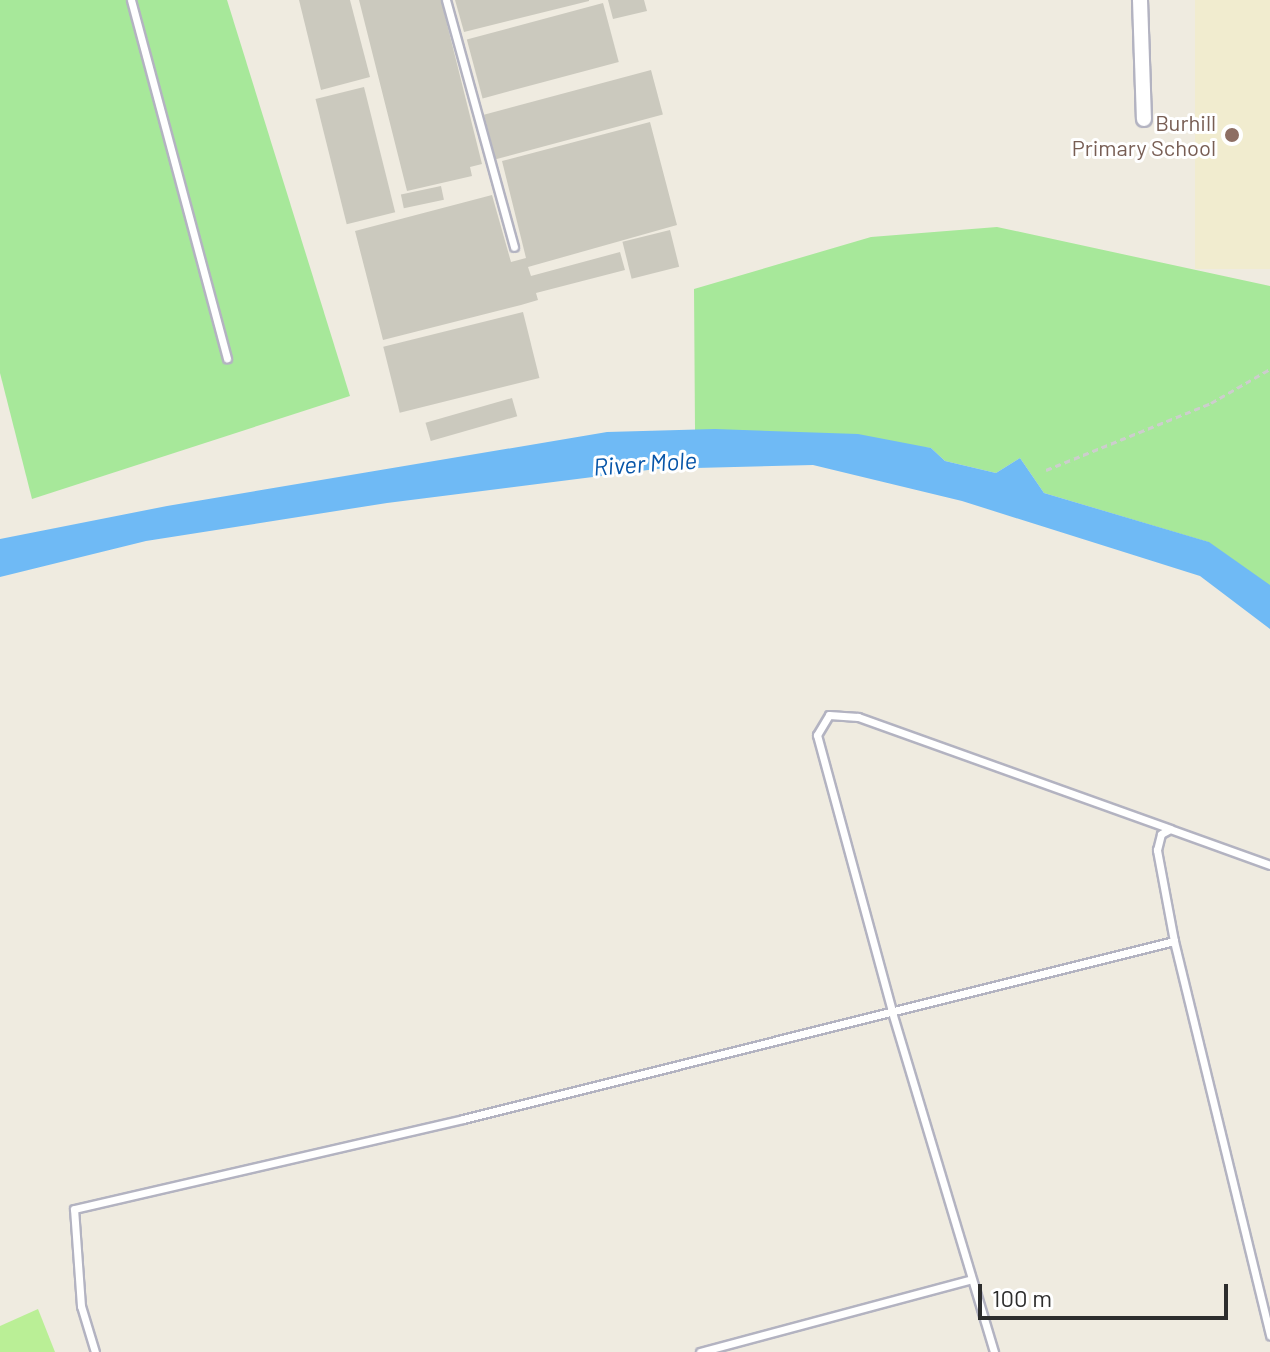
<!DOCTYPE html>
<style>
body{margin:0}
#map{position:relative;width:1270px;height:1352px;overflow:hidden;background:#efebe0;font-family:Barlow,sans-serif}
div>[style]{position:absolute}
.education>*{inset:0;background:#f1eccf;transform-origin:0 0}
.green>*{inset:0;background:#a7e89a}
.pitch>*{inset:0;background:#baef96}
.water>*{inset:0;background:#6fbaf5}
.building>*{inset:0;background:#cbc9be;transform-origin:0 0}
.path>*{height:3px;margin-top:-1.5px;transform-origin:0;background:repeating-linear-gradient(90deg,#cdcdcd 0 6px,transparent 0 10px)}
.roads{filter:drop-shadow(2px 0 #b3b3c1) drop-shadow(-2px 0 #b3b3c1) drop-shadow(0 2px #b3b3c1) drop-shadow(0 -2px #b3b3c1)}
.lane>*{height:7px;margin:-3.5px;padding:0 3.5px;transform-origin:3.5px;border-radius:3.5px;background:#fff}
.street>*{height:14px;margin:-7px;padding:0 7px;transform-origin:7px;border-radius:7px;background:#fff}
.dots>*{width:22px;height:22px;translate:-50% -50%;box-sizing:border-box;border:4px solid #fff;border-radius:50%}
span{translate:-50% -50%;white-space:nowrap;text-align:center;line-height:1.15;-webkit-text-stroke:6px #fff;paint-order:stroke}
.education-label{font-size:22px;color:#785e54}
.right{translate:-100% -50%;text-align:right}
.water-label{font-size:24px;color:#0755a8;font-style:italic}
.scale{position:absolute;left:978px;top:1284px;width:250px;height:36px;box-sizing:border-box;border:4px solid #2d2d2d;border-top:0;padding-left:10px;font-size:24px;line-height:28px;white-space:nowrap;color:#2d2d2d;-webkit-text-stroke:6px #fff;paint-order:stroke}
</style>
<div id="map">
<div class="education">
<div style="left:1195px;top:0;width:75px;height:269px"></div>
</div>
<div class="green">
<div style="clip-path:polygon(0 0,227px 0,350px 396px,32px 499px,0 373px)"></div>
<div style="clip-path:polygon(997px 227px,1270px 286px,1270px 586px,1208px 542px,1044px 493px,1020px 458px,996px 473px,945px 461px,931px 448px,695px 430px,694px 289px,871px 237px)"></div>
</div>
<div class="pitch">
<div style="clip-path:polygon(38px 1309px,55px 1352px,0 1352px,0 1326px)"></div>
</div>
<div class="water">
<div style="clip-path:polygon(715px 429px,858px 434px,931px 448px,945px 461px,996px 473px,1020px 458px,1044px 493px,1209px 542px,1270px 585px,1270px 629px,1200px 576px,962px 501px,813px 465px,656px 469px,387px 503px,146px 541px,0 577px,0 539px,167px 506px,607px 432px)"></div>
</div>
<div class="building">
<div style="clip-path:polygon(299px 0,350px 0,370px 77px,321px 90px)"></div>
<div style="clip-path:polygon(359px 0,441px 0,482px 164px,470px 167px,472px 176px,407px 191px)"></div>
<div style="clip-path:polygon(455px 0,589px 0,589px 1px,464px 32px)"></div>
<div style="clip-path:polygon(608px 0,644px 0,647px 11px,613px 19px)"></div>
<div style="left:603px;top:3px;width:61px;height:141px;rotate:75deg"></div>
<div style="left:651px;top:70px;width:46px;height:173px;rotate:75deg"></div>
<div style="left:364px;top:87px;width:129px;height:50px;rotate:76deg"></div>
<div style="clip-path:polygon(650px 122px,677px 225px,528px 267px,531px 276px,620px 252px,625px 270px,536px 293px,538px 300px,521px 305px,383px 340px,355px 231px,492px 195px,511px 262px,526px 258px,502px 161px)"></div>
<div style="left:441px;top:186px;width:14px;height:41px;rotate:78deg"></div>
<div style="left:670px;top:230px;width:38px;height:49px;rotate:76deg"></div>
<div style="left:523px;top:312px;width:68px;height:144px;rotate:76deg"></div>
<div style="left:512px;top:398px;width:19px;height:90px;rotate:74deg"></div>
</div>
<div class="path">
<div style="left:1046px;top:470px;width:178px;rotate:-22.1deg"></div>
<div style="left:1211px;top:403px;width:68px;rotate:-30deg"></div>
</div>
<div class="roads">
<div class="lane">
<div style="left:131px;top:0;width:371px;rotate:75deg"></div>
<div style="left:446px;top:0;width:256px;rotate:74.6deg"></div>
<div style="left:1174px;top:941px;width:406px;rotate:76.3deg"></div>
<div style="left:95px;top:1352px;width:48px;rotate:-106.9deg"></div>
<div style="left:81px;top:1306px;width:97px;rotate:-94.1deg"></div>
<div style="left:74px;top:1209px;width:399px;rotate:-13deg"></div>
<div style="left:463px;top:1119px;width:733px;rotate:-14.06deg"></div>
<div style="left:1174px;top:941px;width:93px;rotate:-100.6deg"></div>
<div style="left:1157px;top:850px;width:16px;rotate:-76deg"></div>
<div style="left:1161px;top:834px;width:10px;rotate:-29deg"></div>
<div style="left:1170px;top:829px;width:106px;rotate:19.8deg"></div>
<div style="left:700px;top:1352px;width:278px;rotate:-15deg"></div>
<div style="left:994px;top:1352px;width:356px;rotate:-106.7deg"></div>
<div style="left:892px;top:1011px;width:286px;rotate:-105.2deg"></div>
<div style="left:817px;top:735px;width:23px;rotate:-59deg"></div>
<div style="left:829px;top:715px;width:29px;rotate:4deg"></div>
<div style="left:858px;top:717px;width:331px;rotate:19.7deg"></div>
</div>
<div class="street">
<div style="left:1140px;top:0;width:119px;rotate:88.1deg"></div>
</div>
</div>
<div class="dots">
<div style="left:1232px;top:135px;background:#8d6e63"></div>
</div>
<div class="education-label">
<span class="right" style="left:1216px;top:135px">Burhill<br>Primary School</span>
</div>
<div class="water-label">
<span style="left:645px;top:463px;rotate:-4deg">River Mole</span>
</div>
<div class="scale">100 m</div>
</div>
